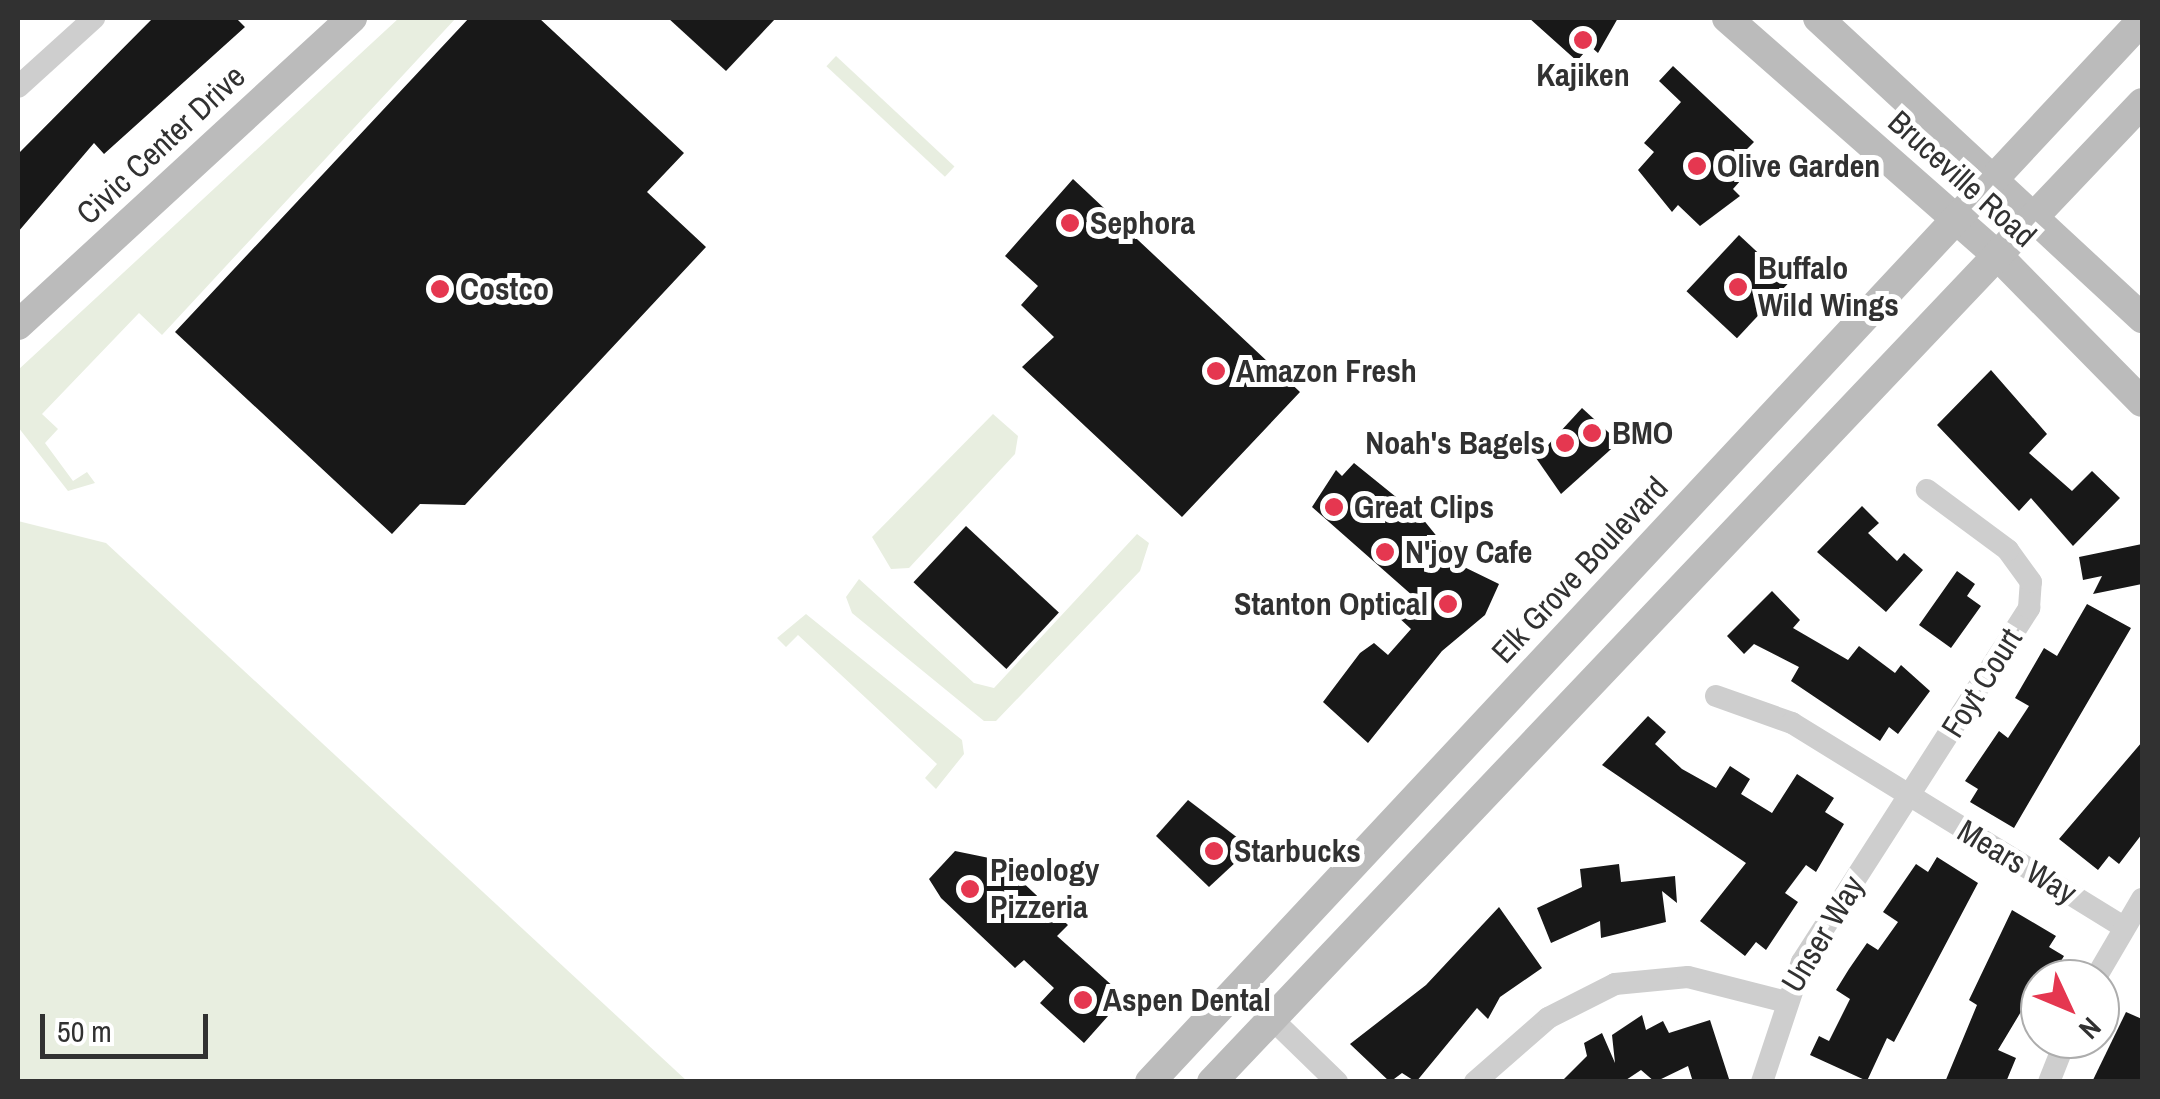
<!DOCTYPE html>
<style>
body{margin:0}
#map{position:relative;width:2160px;height:1099px;overflow:hidden;background:#fff;font-family:"Archivo Narrow",sans-serif}
div>[style]{position:absolute}
.green>*{inset:0;background:#e8eee0;transform-origin:0 0}
.building>*{inset:0;background:#181818;transform-origin:0 0}
.street>*{height:22px;margin:-11px;padding:0 11px;transform-origin:11px;border-radius:11px;background:#cecece}
.secondary>*{height:30px;margin:-15px;padding:0 15px;transform-origin:15px;border-radius:15px;background:#bbb}
.dots>*{width:28px;height:28px;translate:-50% -50%;box-sizing:border-box;border:5px solid #fff;border-radius:50%}
span{translate:-50% -50%;white-space:nowrap;text-align:center;line-height:1.15;-webkit-text-stroke:10px #fff;paint-order:stroke}
.poi-label{font-size:32px;color:#313131;font-weight:700}
.left{translate:0 -50%;text-align:left}
.right{translate:-100% -50%;text-align:right}
.street-label{font-size:32px;color:#313131}
.frame{position:absolute;inset:0;border:20px solid #313131;pointer-events:none}
.north{position:absolute;left:2020px;top:959px;width:100px;height:100px;box-sizing:border-box;background:#fff;border:2px solid #adadad;border-radius:50%;rotate:134deg;font-size:28px;font-weight:700;line-height:40px;text-align:center;color:#313131}
.north::after{content:'';display:block;margin:auto;width:35px;height:45px;background:#e53750;clip-path:polygon(50% 0,100% 100%,50% 72%,0 100%)}
.scale{position:absolute;left:40px;top:1014px;width:168px;height:45px;box-sizing:border-box;border:5px solid #313131;border-top:0;padding-left:12px;font-size:30px;line-height:35px;white-space:nowrap;color:#313131;-webkit-text-stroke:8px #fff;paint-order:stroke}
</style>
<div id="map">
<div class="green">
<div style="clip-path:polygon(399px 18px,456px 18px,162px 335px,139px 313px,42px 414px,58px 429px,45px 443px,73px 481px,87px 472px,95px 483px,68px 491px,18px 427px,18px 370px)"></div>
<div style="left:836px;top:56px;width:162px;height:14px;rotate:43deg"></div>
<div style="clip-path:polygon(993px 414px,1018px 436px,1015px 454px,909px 568px,891px 569px,872px 537px)"></div>
<div style="clip-path:polygon(18px 521px,106px 543px,687px 1081px,18px 1081px)"></div>
<div style="clip-path:polygon(1137px 534px,1149px 543px,1140px 571px,996px 721px,984px 721px,852px 613px,846px 597px,859px 579px,974px 683px,994px 688px)"></div>
<div style="clip-path:polygon(806px 614px,962px 740px,964px 754px,936px 789px,925px 778px,937px 764px,798px 635px,786px 647px,777px 638px)"></div>
</div>
<div class="building">
<div style="clip-path:polygon(153px 18px,236px 18px,245px 27px,104px 154px,94px 143px,18px 232px,18px 154px)"></div>
<div style="clip-path:polygon(469px 18px,539px 18px,684px 153px,647px 192px,706px 247px,465px 505px,420px 504px,392px 534px,175px 332px)"></div>
<div style="clip-path:polygon(668px 18px,776px 18px,726px 71px)"></div>
<div style="clip-path:polygon(1529px 18px,1618px 18px,1598px 53px,1590px 46px,1577px 61px)"></div>
<div style="clip-path:polygon(1673px 66px,1754px 142px,1745px 151px,1757px 162px,1733px 189px,1740px 196px,1700px 226px,1678px 205px,1672px 212px,1638px 170px,1654px 152px,1644px 143px,1681px 102px,1659px 81px)"></div>
<div style="clip-path:polygon(1073px 179px,1300px 392px,1182px 517px,1022px 367px,1054px 337px,1021px 305px,1038px 286px,1005px 256px)"></div>
<div style="left:1739px;top:235px;width:69px;height:77px;rotate:43deg"></div>
<div style="clip-path:polygon(1991px 370px,2047px 434px,2029px 453px,2072px 491px,2092px 471px,2120px 498px,2073px 546px,2031px 498px,2019px 511px,1937px 425px)"></div>
<div style="clip-path:polygon(1582px 408px,1619px 442px,1561px 494px,1536px 458px)"></div>
<div style="clip-path:polygon(1354px 463px,1422px 518px,1460px 565px,1499px 584px,1485px 615px,1442px 651px,1368px 743px,1323px 702px,1360px 653px,1374px 643px,1388px 655px,1411px 629px,1396px 615px,1413px 596px,1312px 507px,1336px 470px,1342px 476px)"></div>
<div style="clip-path:polygon(1862px 506px,1879px 523px,1868px 533px,1897px 561px,1904px 553px,1923px 570px,1886px 612px,1817px 552px)"></div>
<div style="left:966px;top:526px;width:127px;height:77px;rotate:43deg"></div>
<div style="clip-path:polygon(2142px 544px,2142px 584px,2093px 594px,2102px 576px,2083px 580px,2079px 557px)"></div>
<div style="clip-path:polygon(1957px 571px,1975px 584px,1967px 596px,1981px 606px,1951px 648px,1919px 625px)"></div>
<div style="clip-path:polygon(1772px 591px,1800px 620px,1793px 628px,1848px 660px,1859px 646px,1895px 673px,1901px 665px,1930px 691px,1898px 734px,1889px 727px,1880px 741px,1791px 681px,1799px 667px,1754px 644px,1744px 654px,1727px 636px)"></div>
<div style="clip-path:polygon(2087px 604px,2131px 628px,2014px 828px,1970px 802px,1978px 789px,1965px 781px,1999px 731px,2008px 738px,2029px 706px,2015px 698px,2044px 648px,2057px 656px)"></div>
<div style="clip-path:polygon(1648px 716px,1666px 732px,1655px 744px,1682px 769px,1716px 788px,1730px 766px,1750px 779px,1741px 794px,1772px 813px,1797px 774px,1834px 798px,1825px 812px,1844px 824px,1816px 872px,1806px 865px,1785px 893px,1798px 902px,1766px 950px,1756px 942px,1745px 956px,1700px 921px,1746px 863px,1602px 765px)"></div>
<div style="clip-path:polygon(2142px 742px,2142px 834px,2119px 864px,2109px 856px,2098px 870px,2059px 839px)"></div>
<div style="clip-path:polygon(1188px 800px,1251px 848px,1209px 887px,1156px 836px)"></div>
<div style="clip-path:polygon(955px 851px,999px 860px,1068px 925px,1057px 936px,1125px 997px,1084px 1043px,1040px 1003px,1054px 988px,1024px 960px,1015px 968px,941px 898px,929px 879px)"></div>
<div style="clip-path:polygon(1937px 857px,1978px 883px,1894px 1042px,1887px 1038px,1867px 1081px,1810px 1055px,1819px 1036px,1829px 1041px,1850px 999px,1836px 990px,1849px 969px,1867px 943px,1878px 950px,1898px 922px,1883px 912px,1916px 864px,1928px 872px)"></div>
<div style="clip-path:polygon(1619px 864px,1621px 882px,1675px 876px,1677px 903px,1662px 891px,1666px 922px,1601px 938px,1600px 921px,1551px 943px,1537px 908px,1582px 887px,1580px 869px)"></div>
<div style="clip-path:polygon(1499px 907px,1542px 968px,1500px 997px,1488px 1019px,1477px 1008px,1416px 1082px,1402px 1073px,1390px 1082px,1350px 1044px,1426px 985px)"></div>
<div style="clip-path:polygon(2012px 910px,2056px 936px,2049px 947px,2064px 956px,2050px 979px,2040px 979px,2032px 1017px,2022px 1010px,1998px 1050px,2016px 1058px,2006px 1082px,1945px 1082px,1977px 1005px,1969px 1000px)"></div>
<div style="clip-path:polygon(2126px 1012px,2142px 1019px,2142px 1082px,2092px 1082px)"></div>
<div style="clip-path:polygon(1642px 1015px,1646px 1030px,1663px 1021px,1669px 1033px,1710px 1020px,1730px 1082px,1693px 1082px,1688px 1066px,1655px 1082px,1641px 1070px,1623px 1082px,1561px 1082px,1587px 1056px,1584px 1043px,1602px 1033px,1615px 1063px,1612px 1035px)"></div>
</div>
<div class="street">
<div style="left:18px;top:87px;width:103px;rotate:-42.2deg"></div>
<div style="left:1716px;top:696px;width:81px;rotate:19.6deg"></div>
<div style="left:1792px;top:723px;width:390px;rotate:31.6deg"></div>
<div style="left:2095px;top:979px;width:93px;rotate:-59.6deg"></div>
<div style="left:1271px;top:1018px;width:92px;rotate:44.1deg"></div>
<div style="left:1475px;top:1082px;width:97px;rotate:-41.2deg"></div>
<div style="left:1548px;top:1018px;width:75px;rotate:-26.9deg"></div>
<div style="left:1615px;top:984px;width:73px;rotate:-5.5deg"></div>
<div style="left:1688px;top:977px;width:98px;rotate:14.2deg"></div>
<div style="left:1762px;top:1082px;width:126px;rotate:-71.6deg"></div>
<div style="left:1802px;top:962px;width:421px;rotate:-57.3deg"></div>
<div style="left:2029px;top:608px;width:26px;rotate:-86deg"></div>
<div style="left:2031px;top:582px;width:39px;rotate:-126deg"></div>
<div style="left:2008px;top:550px;width:101px;rotate:-143.5deg"></div>
<div style="left:2049px;top:1082px;width:46px;rotate:-68.4deg"></div>
</div>
<div class="secondary">
<div style="left:1727px;top:18px;width:359px;rotate:41.3deg"></div>
<div style="left:1997px;top:255px;width:206px;rotate:45.4deg"></div>
<div style="left:1818px;top:18px;width:442px;rotate:42.8deg"></div>
<div style="left:18px;top:325px;width:454px;rotate:-42.6deg"></div>
<div style="left:1150px;top:1082px;width:1453px;rotate:-46.95deg"></div>
<div style="left:1212px;top:1082px;width:1350px;rotate:-46.47deg"></div>
</div>
<div class="dots">
<div style="left:1583px;top:40px;background:#e53750"></div>
<div style="left:1697px;top:166px;background:#e53750"></div>
<div style="left:1070px;top:223px;background:#e53750"></div>
<div style="left:1738px;top:287px;background:#e53750"></div>
<div style="left:440px;top:289px;background:#e53750"></div>
<div style="left:1216px;top:371px;background:#e53750"></div>
<div style="left:1592px;top:433px;background:#e53750"></div>
<div style="left:1565px;top:443px;background:#e53750"></div>
<div style="left:1334px;top:507px;background:#e53750"></div>
<div style="left:1385px;top:552px;background:#e53750"></div>
<div style="left:1448px;top:604px;background:#e53750"></div>
<div style="left:1214px;top:851px;background:#e53750"></div>
<div style="left:970px;top:889px;background:#e53750"></div>
<div style="left:1083px;top:1000px;background:#e53750"></div>
</div>
<div class="poi-label">
<span style="left:1583px;top:75px">Kajiken</span>
<span class="left" style="left:1717px;top:166px">Olive Garden</span>
<span class="left" style="left:1090px;top:223px">Sephora</span>
<span class="left" style="left:1758px;top:287px">Buffalo<br>Wild Wings</span>
<span class="left" style="left:460px;top:289px">Costco</span>
<span class="left" style="left:1236px;top:371px">Amazon Fresh</span>
<span class="left" style="left:1612px;top:433px">BMO</span>
<span class="right" style="left:1545px;top:443px">Noah's Bagels</span>
<span class="left" style="left:1354px;top:507px">Great Clips</span>
<span class="left" style="left:1405px;top:552px">N'joy Cafe</span>
<span class="right" style="left:1428px;top:604px">Stanton Optical</span>
<span class="left" style="left:1234px;top:851px">Starbucks</span>
<span class="left" style="left:990px;top:889px">Pieology<br>Pizzeria</span>
<span class="left" style="left:1103px;top:1000px">Aspen Dental</span>
</div>
<div class="street-label">
<span style="left:161px;top:145px;rotate:-43deg">Civic Center Drive</span>
<span style="left:1962px;top:179px;rotate:42deg">Bruceville Road</span>
<span style="left:1580px;top:570px;rotate:-47deg">Elk Grove Boulevard</span>
<span style="left:1982px;top:683px;rotate:-58deg">Foyt Court</span>
<span style="left:2017px;top:862px;rotate:31deg">Mears Way</span>
<span style="left:1823px;top:934px;rotate:-59deg">Unser Way</span>
</div>
<div class="frame"></div>
<div class="north">N</div>
<div class="scale">50 m</div>
</div>
